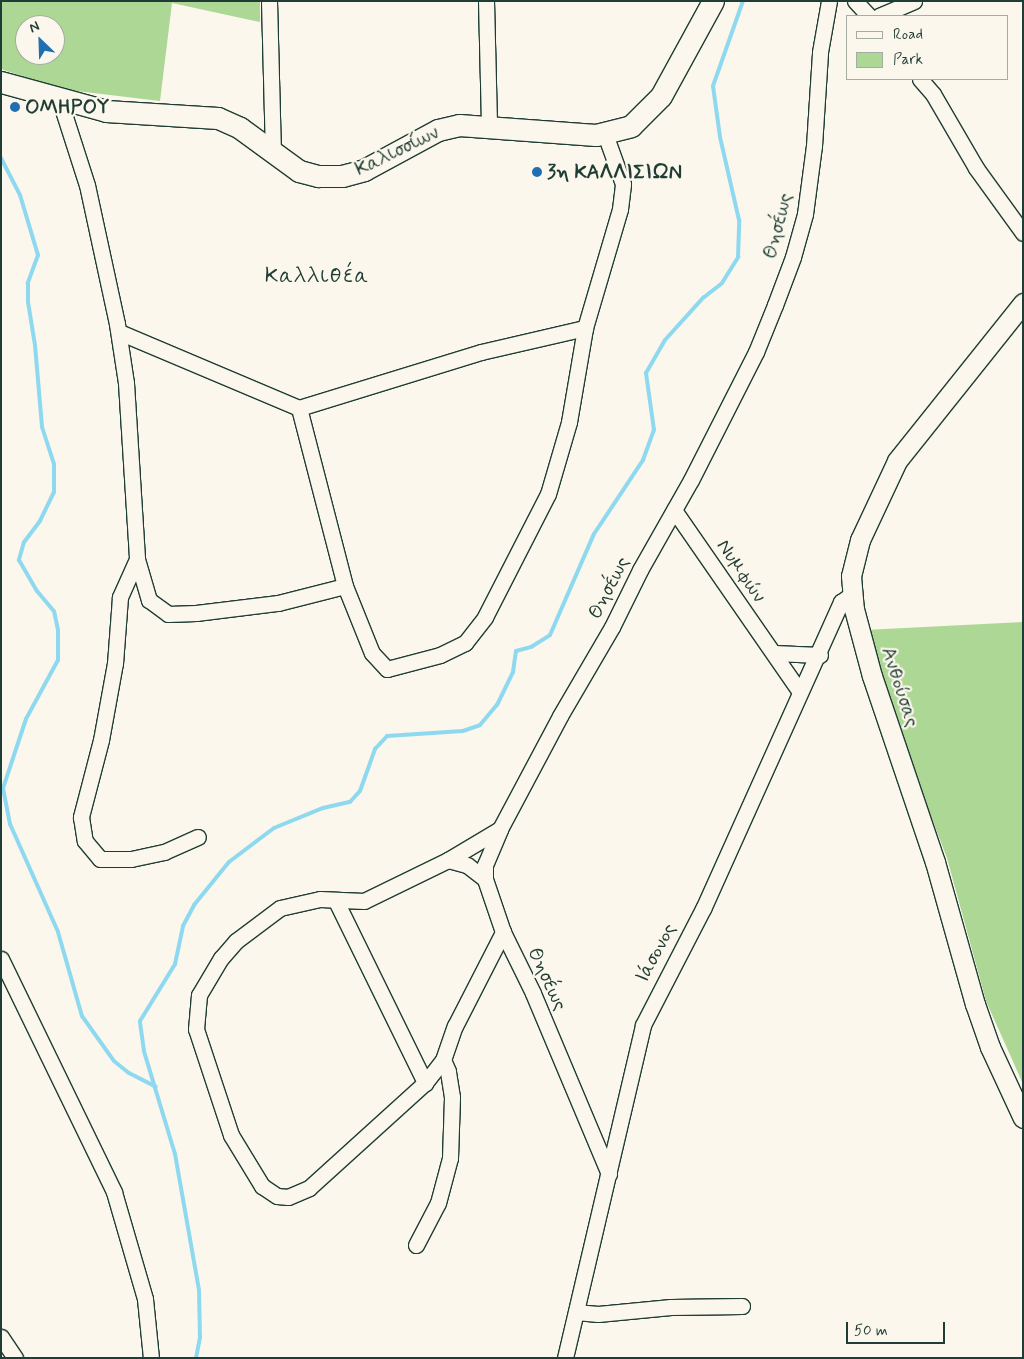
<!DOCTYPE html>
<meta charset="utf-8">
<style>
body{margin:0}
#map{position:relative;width:1024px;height:1359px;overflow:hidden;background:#fbf7ec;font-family:Mynerve,sans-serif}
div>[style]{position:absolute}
.green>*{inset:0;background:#add795}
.stream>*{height:4px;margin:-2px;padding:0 2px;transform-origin:2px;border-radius:2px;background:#8fd9f0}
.roads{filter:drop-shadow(1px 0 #1f3d34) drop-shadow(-1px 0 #1f3d34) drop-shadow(0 1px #1f3d34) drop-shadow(0 -1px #1f3d34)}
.minor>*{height:15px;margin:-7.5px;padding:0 7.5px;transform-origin:7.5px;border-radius:7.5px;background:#fbf7ec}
.tertiary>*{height:19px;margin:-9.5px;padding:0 9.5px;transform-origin:9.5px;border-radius:9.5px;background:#fbf7ec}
.secondary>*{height:21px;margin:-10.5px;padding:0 10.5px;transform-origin:10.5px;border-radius:10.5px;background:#fbf7ec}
.dots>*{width:14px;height:14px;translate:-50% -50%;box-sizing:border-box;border:2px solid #fbf7ec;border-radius:50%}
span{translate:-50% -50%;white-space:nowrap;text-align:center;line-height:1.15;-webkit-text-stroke:4.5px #fbf7ec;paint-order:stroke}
.poi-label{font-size:20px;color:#1f3d34;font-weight:700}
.left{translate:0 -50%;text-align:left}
.street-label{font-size:20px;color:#1f3d34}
.quarter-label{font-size:22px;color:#1f3d34;letter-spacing:1px}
.frame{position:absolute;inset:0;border:2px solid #1f3d34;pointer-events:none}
.legend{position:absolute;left:846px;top:15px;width:162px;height:65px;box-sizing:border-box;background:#fbf7ec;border:1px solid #a3ada2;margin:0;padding:6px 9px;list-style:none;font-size:15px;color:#1f3d34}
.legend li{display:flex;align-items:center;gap:10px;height:25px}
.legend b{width:25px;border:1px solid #a3ada2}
.north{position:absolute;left:15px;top:15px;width:50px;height:50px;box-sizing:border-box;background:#fbf7ec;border:1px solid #a3ada2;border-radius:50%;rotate:336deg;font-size:14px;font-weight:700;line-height:20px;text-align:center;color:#1f3d34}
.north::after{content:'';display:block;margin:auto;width:18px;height:22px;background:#1f6fb2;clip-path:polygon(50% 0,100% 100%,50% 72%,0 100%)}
.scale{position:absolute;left:846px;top:1322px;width:99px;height:22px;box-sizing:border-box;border:2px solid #1f3d34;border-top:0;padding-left:6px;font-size:15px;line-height:18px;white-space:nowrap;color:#1f3d34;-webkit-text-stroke:4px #fbf7ec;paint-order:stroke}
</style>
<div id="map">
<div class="green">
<div style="clip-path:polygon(evenodd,1px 1px,260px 1px,260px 22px,172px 3px,160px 101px,60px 89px,1px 69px,1px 1px,25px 25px,55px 25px,55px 55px,25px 55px,25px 25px)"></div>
<div style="clip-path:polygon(1023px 622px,1023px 1084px,986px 1001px,947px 858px,890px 710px,865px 630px)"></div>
</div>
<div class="stream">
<div style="left:1px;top:158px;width:42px;rotate:62.8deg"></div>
<div style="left:20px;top:195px;width:63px;rotate:73.3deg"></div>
<div style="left:38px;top:255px;width:30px;rotate:110deg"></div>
<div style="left:28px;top:283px;width:19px;rotate:90deg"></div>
<div style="left:28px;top:302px;width:44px;rotate:80.8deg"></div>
<div style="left:35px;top:345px;width:82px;rotate:85.1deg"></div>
<div style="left:42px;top:427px;width:39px;rotate:72deg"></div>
<div style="left:54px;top:464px;width:28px;rotate:90deg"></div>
<div style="left:54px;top:492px;width:32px;rotate:116deg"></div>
<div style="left:40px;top:521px;width:26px;rotate:127deg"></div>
<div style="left:24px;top:542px;width:19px;rotate:106deg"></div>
<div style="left:19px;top:560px;width:36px;rotate:60deg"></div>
<div style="left:37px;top:591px;width:26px;rotate:50deg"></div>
<div style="left:54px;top:611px;width:19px;rotate:78deg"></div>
<div style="left:58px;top:630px;width:30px;rotate:90deg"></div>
<div style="left:58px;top:660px;width:67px;rotate:118.5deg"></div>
<div style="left:26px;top:719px;width:73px;rotate:108.4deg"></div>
<div style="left:3px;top:788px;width:37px;rotate:79deg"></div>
<div style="left:10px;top:824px;width:118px;rotate:66deg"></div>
<div style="left:58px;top:932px;width:87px;rotate:74.1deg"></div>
<div style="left:82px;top:1016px;width:55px;rotate:54.6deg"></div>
<div style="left:114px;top:1061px;width:19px;rotate:39deg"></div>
<div style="left:129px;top:1073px;width:30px;rotate:27deg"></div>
<div style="left:196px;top:1358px;width:21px;rotate:-79deg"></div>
<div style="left:200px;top:1337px;width:47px;rotate:-91.2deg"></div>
<div style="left:199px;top:1290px;width:138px;rotate:-100deg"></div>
<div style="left:175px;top:1154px;width:108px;rotate:-106.8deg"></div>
<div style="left:144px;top:1051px;width:30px;rotate:-98deg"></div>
<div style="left:140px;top:1021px;width:67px;rotate:-58.4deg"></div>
<div style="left:175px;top:964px;width:39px;rotate:-78deg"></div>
<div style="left:183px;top:926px;width:24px;rotate:-62deg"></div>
<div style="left:194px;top:905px;width:55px;rotate:-50.9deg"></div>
<div style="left:229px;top:862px;width:56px;rotate:-37.1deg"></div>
<div style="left:274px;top:828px;width:53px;rotate:-22.2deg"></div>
<div style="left:323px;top:808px;width:28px;rotate:-13deg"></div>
<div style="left:350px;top:802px;width:15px;rotate:-48deg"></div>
<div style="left:360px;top:791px;width:45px;rotate:-70.3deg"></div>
<div style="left:375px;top:749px;width:18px;rotate:-47deg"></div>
<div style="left:387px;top:736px;width:76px;rotate:-3.8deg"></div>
<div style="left:463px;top:731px;width:18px;rotate:-19deg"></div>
<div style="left:480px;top:725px;width:26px;rotate:-50deg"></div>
<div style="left:497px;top:705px;width:37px;rotate:-64deg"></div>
<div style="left:513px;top:672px;width:21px;rotate:-82deg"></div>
<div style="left:516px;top:651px;width:16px;rotate:-15deg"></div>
<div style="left:531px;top:647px;width:22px;rotate:-32deg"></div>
<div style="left:550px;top:635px;width:110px;rotate:-66.5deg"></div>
<div style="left:594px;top:534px;width:89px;rotate:-56.5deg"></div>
<div style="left:643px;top:460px;width:32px;rotate:-70deg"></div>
<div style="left:654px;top:430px;width:58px;rotate:-98deg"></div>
<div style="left:646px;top:373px;width:38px;rotate:-60deg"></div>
<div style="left:665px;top:340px;width:57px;rotate:-47.9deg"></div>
<div style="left:703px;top:298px;width:24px;rotate:-38deg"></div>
<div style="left:722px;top:283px;width:31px;rotate:-58deg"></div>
<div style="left:738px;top:257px;width:37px;rotate:-88deg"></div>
<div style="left:739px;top:220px;width:85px;rotate:-102.9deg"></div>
<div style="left:720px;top:137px;width:51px;rotate:-97.8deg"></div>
<div style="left:713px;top:86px;width:90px;rotate:-70.6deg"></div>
</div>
<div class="roads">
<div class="minor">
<div style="left:269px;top:1px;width:154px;rotate:88.5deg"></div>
<div style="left:486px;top:1px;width:125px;rotate:88.6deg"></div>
<div style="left:855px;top:1px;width:21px;rotate:47deg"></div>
<div style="left:879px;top:16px;width:38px;rotate:-23deg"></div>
<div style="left:920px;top:79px;width:20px;rotate:49deg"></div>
<div style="left:933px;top:94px;width:86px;rotate:59.8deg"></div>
<div style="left:976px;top:168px;width:80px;rotate:54.1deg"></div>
<div style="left:59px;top:98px;width:91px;rotate:72.2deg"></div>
<div style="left:87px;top:185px;width:142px;rotate:77.8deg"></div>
<div style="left:117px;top:324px;width:60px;rotate:81.3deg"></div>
<div style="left:126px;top:383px;width:176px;rotate:86.4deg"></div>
<div style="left:137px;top:559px;width:43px;rotate:73.7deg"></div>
<div style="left:149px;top:600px;width:24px;rotate:36deg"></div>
<div style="left:168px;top:614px;width:28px;rotate:-2deg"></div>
<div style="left:196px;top:613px;width:83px;rotate:-7deg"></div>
<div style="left:278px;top:603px;width:69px;rotate:-14.2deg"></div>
<div style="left:119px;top:332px;width:195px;rotate:22.9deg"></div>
<div style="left:299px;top:408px;width:190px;rotate:-17.1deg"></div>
<div style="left:481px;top:352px;width:107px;rotate:-13deg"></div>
<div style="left:299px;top:408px;width:184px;rotate:75.5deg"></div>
<div style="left:345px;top:586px;width:72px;rotate:68.1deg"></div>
<div style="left:372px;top:653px;width:22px;rotate:47deg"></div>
<div style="left:387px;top:669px;width:55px;rotate:-14.8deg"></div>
<div style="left:440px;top:655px;width:28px;rotate:-26deg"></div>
<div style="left:465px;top:643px;width:33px;rotate:-52deg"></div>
<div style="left:485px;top:617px;width:138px;rotate:-62.9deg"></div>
<div style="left:548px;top:494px;width:75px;rotate:-73.7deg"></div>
<div style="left:569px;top:422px;width:95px;rotate:-80.3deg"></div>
<div style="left:585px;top:328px;width:124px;rotate:-73.6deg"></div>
<div style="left:620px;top:209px;width:25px;rotate:-83deg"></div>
<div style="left:623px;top:184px;width:53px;rotate:-109.8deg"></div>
<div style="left:674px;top:510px;width:221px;rotate:55.3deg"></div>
<div style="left:137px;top:559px;width:42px;rotate:114.1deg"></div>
<div style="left:120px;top:597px;width:66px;rotate:94.3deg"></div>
<div style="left:115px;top:663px;width:78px;rotate:100.3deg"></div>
<div style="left:101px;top:740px;width:80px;rotate:104.6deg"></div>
<div style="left:81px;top:817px;width:24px;rotate:81deg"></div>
<div style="left:85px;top:841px;width:23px;rotate:50deg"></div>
<div style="left:100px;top:859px;width:31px"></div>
<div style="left:131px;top:859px;width:34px;rotate:-12deg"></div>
<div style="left:164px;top:852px;width:37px;rotate:-24deg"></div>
<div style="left:774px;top:653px;width:46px;rotate:2.5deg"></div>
<div style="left:500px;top:829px;width:61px;rotate:149.2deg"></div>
<div style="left:448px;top:860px;width:93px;rotate:154deg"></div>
<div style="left:364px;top:901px;width:44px;rotate:-177.4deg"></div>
<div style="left:320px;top:899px;width:41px;rotate:167.3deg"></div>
<div style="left:280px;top:908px;width:55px;rotate:143.1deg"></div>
<div style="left:236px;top:941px;width:23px;rotate:131deg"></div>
<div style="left:221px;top:958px;width:43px;rotate:120.7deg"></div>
<div style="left:199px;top:995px;width:34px;rotate:95deg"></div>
<div style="left:196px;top:1029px;width:112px;rotate:71.7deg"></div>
<div style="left:231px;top:1135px;width:60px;rotate:58.7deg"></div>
<div style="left:262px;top:1186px;width:18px;rotate:34deg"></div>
<div style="left:277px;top:1196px;width:11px;rotate:5deg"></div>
<div style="left:288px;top:1197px;width:23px;rotate:-23deg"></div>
<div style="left:309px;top:1188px;width:156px;rotate:-42.2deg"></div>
<div style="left:425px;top:1083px;width:29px;rotate:-52deg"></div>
<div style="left:443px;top:1060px;width:36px;rotate:-71deg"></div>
<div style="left:455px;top:1026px;width:106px;rotate:-62.9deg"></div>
<div style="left:448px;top:860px;width:20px;rotate:15deg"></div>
<div style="left:467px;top:865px;width:23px;rotate:38deg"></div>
<div style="left:336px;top:901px;width:203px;rotate:63.9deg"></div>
<div style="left:1px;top:959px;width:259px;rotate:64.1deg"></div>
<div style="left:114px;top:1192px;width:111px;rotate:73.8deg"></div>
<div style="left:145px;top:1299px;width:59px;rotate:84.2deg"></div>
<div style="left:609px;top:1174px;width:196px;rotate:-112.8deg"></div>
<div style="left:533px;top:993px;width:68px;rotate:-116.2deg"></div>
<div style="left:503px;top:932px;width:56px;rotate:-108.8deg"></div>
<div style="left:485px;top:879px;width:14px;rotate:-90deg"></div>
<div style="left:485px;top:865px;width:39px;rotate:-67deg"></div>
<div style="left:500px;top:829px;width:128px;rotate:-62deg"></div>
<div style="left:560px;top:716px;width:103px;rotate:-59.7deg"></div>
<div style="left:612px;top:627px;width:64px;rotate:-63.8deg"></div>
<div style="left:640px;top:570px;width:103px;rotate:-60.5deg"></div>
<div style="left:691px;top:480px;width:144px;rotate:-63.1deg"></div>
<div style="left:756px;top:352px;width:51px;rotate:-68deg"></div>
<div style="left:775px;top:305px;width:51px;rotate:-69.4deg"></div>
<div style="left:793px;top:257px;width:45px;rotate:-74.4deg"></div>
<div style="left:805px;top:214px;width:69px;rotate:-82.5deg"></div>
<div style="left:814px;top:146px;width:94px;rotate:-86.3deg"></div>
<div style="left:820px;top:52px;width:52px;rotate:-80deg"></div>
<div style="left:416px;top:1245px;width:47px;rotate:-62.4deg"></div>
<div style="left:438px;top:1203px;width:47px;rotate:-75.1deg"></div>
<div style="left:450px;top:1158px;width:61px;rotate:-88.1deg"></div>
<div style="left:452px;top:1097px;width:26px;rotate:-99deg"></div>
<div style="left:448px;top:1071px;width:12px;rotate:-114deg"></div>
<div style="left:576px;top:1312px;width:22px;rotate:5deg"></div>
<div style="left:598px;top:1314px;width:73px;rotate:-5.5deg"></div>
<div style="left:671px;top:1307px;width:71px;rotate:-0.8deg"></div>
<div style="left:1px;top:1337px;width:25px;rotate:56deg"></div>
<div style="left:565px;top:1358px;width:342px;rotate:-76.8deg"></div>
<div style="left:643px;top:1025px;width:131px;rotate:-62.7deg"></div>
<div style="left:703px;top:909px;width:337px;rotate:-65.8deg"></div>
<div style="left:841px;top:602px;width:14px;rotate:-36deg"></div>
</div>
<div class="tertiary">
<div style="left:1023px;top:303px;width:202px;rotate:128.6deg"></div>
<div style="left:897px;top:461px;width:87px;rotate:115.1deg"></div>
<div style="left:860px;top:540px;width:37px;rotate:104deg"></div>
<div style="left:851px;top:576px;width:33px;rotate:85deg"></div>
<div style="left:854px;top:609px;width:69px;rotate:75deg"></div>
<div style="left:872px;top:676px;width:196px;rotate:71.3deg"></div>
<div style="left:935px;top:862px;width:148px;rotate:74.3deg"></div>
<div style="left:975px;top:1004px;width:46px;rotate:70.8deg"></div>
<div style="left:990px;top:1047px;width:78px;rotate:65.1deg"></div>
</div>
<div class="secondary">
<div style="left:1px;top:82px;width:109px;rotate:15.4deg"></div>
<div style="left:106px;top:111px;width:112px;rotate:3.6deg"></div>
<div style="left:218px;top:118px;width:24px;rotate:24deg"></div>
<div style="left:240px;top:128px;width:73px;rotate:36.1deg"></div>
<div style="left:299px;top:171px;width:20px;rotate:15deg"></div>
<div style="left:318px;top:176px;width:24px"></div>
<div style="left:342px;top:176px;width:23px;rotate:-15deg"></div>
<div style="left:364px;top:170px;width:84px;rotate:-28.4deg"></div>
<div style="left:438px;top:130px;width:22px;rotate:-13deg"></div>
<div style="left:459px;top:125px;width:137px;rotate:4.2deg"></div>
<div style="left:596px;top:135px;width:36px;rotate:-14deg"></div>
<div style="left:631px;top:126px;width:42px;rotate:-45deg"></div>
<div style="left:661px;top:96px;width:108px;rotate:-61.3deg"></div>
</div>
</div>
<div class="dots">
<div style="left:15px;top:107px;background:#1f6fb2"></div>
<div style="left:537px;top:172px;background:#1f6fb2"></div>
</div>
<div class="poi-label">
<span class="left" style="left:25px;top:107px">ΟΜΗΡΟΥ</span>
<span class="left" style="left:547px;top:172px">3η ΚΑΛΛΙΣΙΩΝ</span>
</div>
<div class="street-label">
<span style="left:397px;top:151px;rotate:-26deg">Καλισσίων</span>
<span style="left:778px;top:226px;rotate:-76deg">Θησέως</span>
<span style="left:741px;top:571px;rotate:56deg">Νυμφών</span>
<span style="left:609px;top:588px;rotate:-63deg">Θησέως</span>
<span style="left:900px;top:687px;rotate:72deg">Ανθούσας</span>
<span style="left:656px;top:953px;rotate:-62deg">Ιάσονος</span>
<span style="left:547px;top:979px;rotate:65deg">Θησέως</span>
</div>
<div class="quarter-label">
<span style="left:317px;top:277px">Καλλιθέα</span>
</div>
<div class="frame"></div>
<ul class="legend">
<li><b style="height:6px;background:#fbf7ec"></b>Road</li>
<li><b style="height:14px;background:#add795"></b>Park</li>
</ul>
<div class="north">N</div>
<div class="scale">50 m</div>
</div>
